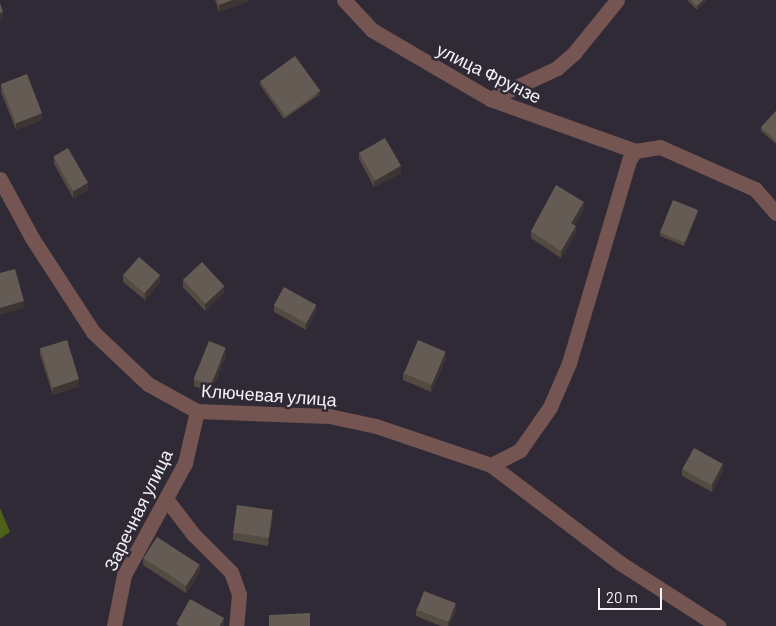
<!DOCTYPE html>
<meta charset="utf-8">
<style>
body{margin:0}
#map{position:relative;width:776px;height:626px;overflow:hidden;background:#2f2a35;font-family:Barlow,sans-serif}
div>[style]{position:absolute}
.forest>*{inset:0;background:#4e611b}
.street>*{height:15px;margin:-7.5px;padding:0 7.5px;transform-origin:7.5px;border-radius:7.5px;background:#755551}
.wall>*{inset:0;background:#534a41}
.shaded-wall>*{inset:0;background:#3d3534;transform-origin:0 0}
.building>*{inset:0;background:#645c54;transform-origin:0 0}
span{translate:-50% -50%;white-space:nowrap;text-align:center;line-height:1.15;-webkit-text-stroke:5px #2f2a35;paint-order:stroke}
.street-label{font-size:18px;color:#f4f1f8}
.scale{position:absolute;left:598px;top:588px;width:64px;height:22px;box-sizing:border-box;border:2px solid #f4f1f8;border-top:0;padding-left:6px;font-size:15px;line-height:18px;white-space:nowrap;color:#f4f1f8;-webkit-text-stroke:4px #2f2a35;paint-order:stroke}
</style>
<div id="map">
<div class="forest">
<div style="clip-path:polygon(0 508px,10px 532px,0 539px)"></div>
</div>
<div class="street">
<div style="left:344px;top:0;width:41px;rotate:47deg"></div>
<div style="left:372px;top:30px;width:137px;rotate:30.3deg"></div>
<div style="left:490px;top:99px;width:154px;rotate:19.7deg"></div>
<div style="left:490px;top:99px;width:74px;rotate:-24.8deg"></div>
<div style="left:557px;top:68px;width:23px;rotate:-41deg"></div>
<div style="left:574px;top:53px;width:68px;rotate:-50.9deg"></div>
<div style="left:0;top:179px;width:67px;rotate:61.5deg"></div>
<div style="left:32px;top:238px;width:112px;rotate:57deg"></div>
<div style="left:93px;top:332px;width:76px;rotate:43.4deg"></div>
<div style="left:148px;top:384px;width:56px;rotate:28.9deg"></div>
<div style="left:197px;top:411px;width:132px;rotate:2.2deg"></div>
<div style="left:329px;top:416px;width:48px;rotate:12deg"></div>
<div style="left:376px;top:426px;width:121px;rotate:18.7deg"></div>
<div style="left:491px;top:465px;width:33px;rotate:-27deg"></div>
<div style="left:520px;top:450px;width:52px;rotate:-55.1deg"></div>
<div style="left:550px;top:407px;width:48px;rotate:-66.6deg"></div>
<div style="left:569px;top:363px;width:212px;rotate:-73.5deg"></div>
<div style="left:629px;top:160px;width:11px;rotate:-56deg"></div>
<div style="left:635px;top:151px;width:25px;rotate:-9deg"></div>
<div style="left:660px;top:147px;width:104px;rotate:23.9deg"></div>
<div style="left:755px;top:189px;width:32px;rotate:49deg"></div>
<div style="left:491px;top:465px;width:162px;rotate:37.2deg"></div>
<div style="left:620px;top:563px;width:117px;rotate:32.7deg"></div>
<div style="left:167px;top:500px;width:43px;rotate:52.6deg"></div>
<div style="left:193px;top:534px;width:54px;rotate:45deg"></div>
<div style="left:231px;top:572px;width:23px;rotate:70deg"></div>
<div style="left:239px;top:594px;width:32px;rotate:95deg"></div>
<div style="left:114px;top:626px;width:52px;rotate:-78.9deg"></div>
<div style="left:124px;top:575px;width:128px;rotate:-61.4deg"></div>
<div style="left:185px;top:463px;width:53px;rotate:-77deg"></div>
</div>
<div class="wall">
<div style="clip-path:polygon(215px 0,249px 0,249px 1px,219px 12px)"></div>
<div style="clip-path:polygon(687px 0,707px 0,697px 10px)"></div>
<div style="clip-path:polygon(260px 81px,320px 94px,284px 119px,260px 85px)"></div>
<div style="clip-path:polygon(1px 85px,42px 120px,16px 130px,1px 92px)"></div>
<div style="clip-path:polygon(776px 111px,776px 144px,761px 131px,761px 127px)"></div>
<div style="clip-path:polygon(359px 152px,401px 173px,374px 187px,359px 159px)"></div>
<div style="clip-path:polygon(54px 157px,88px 190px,73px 198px,54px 164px)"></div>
<div style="clip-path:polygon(584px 209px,574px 225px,576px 233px,561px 258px,531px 238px,531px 231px)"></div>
<div style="clip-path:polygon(698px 213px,684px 246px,660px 236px,660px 233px)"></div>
<div style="clip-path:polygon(123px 275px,160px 282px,145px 300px,123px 282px)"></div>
<div style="clip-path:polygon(183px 280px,224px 293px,205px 311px,183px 287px)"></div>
<div style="clip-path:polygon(274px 305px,316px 312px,306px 330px,274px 312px)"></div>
<div style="clip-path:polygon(40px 348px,79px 386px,53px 395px,40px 355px)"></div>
<div style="clip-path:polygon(226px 355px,211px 393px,194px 386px,194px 379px)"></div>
<div style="clip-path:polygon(446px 359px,431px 392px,403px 380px,403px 373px)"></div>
<div style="clip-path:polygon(682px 469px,723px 471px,712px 492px,682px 476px)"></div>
<div style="clip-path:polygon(273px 517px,268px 546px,233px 540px,233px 533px)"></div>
<div style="clip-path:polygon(143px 558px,200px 572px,186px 593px,143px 565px)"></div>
<div style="clip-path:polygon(416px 609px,456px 610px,449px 626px,441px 626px,416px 616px)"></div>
</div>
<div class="shaded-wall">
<div style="clip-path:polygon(232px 0,249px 0,249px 1px,219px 12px,219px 5px)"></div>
<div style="clip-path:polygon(703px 0,707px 0,697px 10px,697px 6px)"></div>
<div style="clip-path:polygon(3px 12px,3px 19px,0 20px,0 13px)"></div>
<div style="left:320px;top:91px;width:3px;height:44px;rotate:90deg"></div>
<div style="clip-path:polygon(42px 113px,42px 120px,16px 130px,16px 123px)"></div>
<div style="clip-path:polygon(401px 166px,401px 173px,374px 187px,374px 180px)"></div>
<div style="clip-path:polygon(88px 183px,88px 190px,73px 198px,73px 191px)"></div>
<div style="clip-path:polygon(584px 202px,584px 209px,571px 230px,571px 223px)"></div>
<div style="clip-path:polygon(698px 210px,698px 213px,684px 246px,684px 243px)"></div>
<div style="clip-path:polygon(576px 226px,576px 233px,561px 258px,561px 251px)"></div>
<div style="clip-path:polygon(160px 275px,160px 282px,145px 300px,145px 293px)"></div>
<div style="clip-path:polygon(224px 286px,224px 293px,205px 311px,205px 304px)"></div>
<div style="clip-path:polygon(24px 301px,24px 308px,0 315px,0 308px)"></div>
<div style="clip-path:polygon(316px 305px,316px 312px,306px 330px,306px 323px)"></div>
<div style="clip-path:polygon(226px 348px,226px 355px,211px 393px,211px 386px)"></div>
<div style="clip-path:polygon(446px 352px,446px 359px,431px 392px,431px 385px)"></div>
<div style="clip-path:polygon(79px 379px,79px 386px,53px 395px,53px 388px)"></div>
<div style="clip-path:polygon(723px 464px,723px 471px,712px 492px,712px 485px)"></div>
<div style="clip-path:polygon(273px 510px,273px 517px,268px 546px,268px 539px)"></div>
<div style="clip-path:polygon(200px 565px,200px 572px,186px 593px,186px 586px)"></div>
<div style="clip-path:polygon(456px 603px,456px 610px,449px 626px,448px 626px,448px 622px)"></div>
<div style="clip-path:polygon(224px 618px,224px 626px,220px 626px)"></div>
</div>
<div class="building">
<div style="clip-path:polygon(217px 0,232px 0,219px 5px)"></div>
<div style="clip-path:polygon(691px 0,703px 0,697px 6px)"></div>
<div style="clip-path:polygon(0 3px,3px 12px,0 13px)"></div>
<div style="left:295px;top:56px;width:43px;height:43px;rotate:54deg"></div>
<div style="left:27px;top:74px;width:42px;height:28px;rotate:69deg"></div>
<div style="clip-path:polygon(776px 111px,776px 141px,761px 127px)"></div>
<div style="left:385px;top:138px;width:32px;height:30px;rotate:60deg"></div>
<div style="left:68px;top:148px;width:40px;height:17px;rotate:60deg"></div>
<div style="clip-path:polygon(556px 185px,584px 202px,571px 223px,576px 226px,561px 251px,531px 231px)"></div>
<div style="left:673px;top:200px;width:27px;height:35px;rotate:22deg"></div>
<div style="left:139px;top:257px;width:28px;height:24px;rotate:41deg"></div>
<div style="left:202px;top:262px;width:33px;height:26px;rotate:47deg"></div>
<div style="clip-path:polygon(15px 269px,24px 301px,0 308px,0 273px)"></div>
<div style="left:284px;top:287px;width:37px;height:21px;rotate:29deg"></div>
<div style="left:67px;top:340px;width:41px;height:28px;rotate:73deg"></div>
<div style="left:418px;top:340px;width:30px;height:36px;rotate:23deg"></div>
<div style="left:209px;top:341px;width:18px;height:41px;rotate:22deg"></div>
<div style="left:694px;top:448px;width:33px;height:24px;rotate:29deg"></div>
<div style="left:237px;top:505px;width:36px;height:28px;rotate:8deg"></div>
<div style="left:157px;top:537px;width:51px;height:25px;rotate:33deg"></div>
<div style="left:424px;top:591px;width:34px;height:20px;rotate:21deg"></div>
<div style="clip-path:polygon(190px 599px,224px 618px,220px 626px,179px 626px,176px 624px)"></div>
<div style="clip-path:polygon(310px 613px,310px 626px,269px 626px,269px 615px)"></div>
</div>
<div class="street-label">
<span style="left:489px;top:73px;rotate:26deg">улица Фрунзе</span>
<span style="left:269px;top:395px;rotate:4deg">Ключевая улица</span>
<span style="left:138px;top:510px;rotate:-64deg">Заречная улица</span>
</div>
<div class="scale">20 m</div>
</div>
